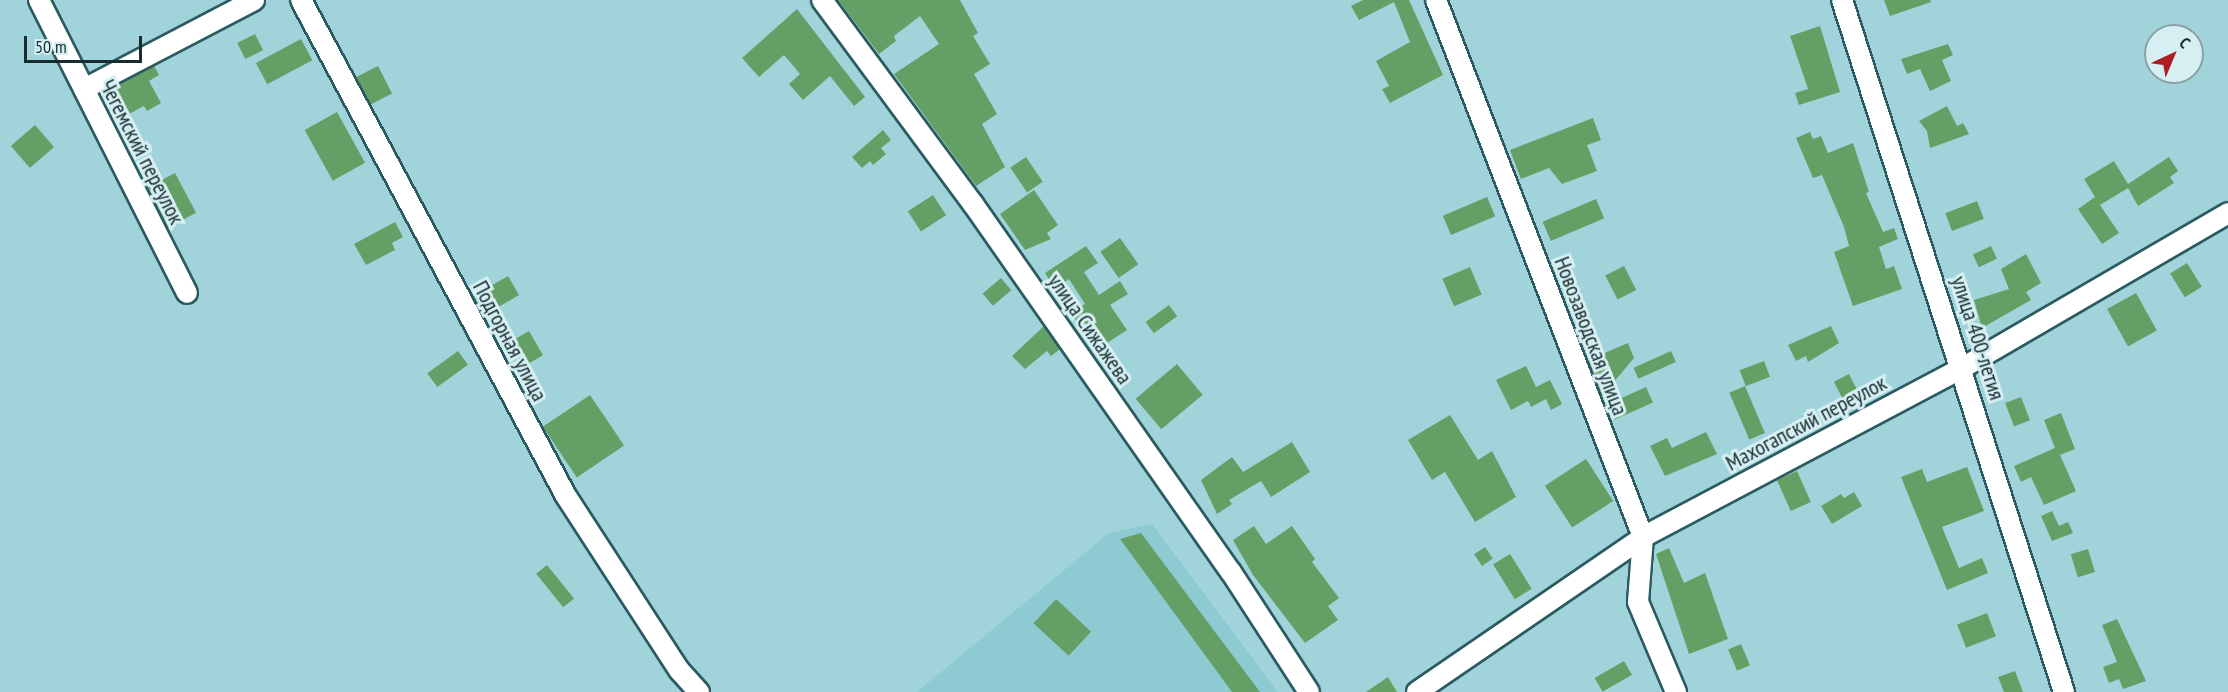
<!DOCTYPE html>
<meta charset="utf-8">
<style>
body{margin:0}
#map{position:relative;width:2228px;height:692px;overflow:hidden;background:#a1d4da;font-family:"PT Sans Narrow",sans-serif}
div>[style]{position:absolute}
.built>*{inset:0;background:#8dcad2}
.building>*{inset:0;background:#64a066;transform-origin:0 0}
.roads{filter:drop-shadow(2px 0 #2a5b60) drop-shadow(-2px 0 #2a5b60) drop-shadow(0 2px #2a5b60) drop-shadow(0 -2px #2a5b60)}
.street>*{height:20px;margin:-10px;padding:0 10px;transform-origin:10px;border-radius:10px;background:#fff}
span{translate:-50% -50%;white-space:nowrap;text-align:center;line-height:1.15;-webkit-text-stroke:6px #d6eff2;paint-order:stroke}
.street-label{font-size:22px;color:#182c2f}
.north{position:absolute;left:2144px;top:24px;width:60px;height:60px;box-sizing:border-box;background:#d6eff2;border:2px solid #8aa1a4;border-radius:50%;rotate:44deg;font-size:16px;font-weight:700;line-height:24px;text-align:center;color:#182c2f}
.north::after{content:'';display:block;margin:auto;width:21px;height:27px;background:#af1d24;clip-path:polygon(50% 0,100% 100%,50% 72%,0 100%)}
.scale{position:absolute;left:24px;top:36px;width:118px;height:27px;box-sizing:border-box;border:3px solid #182c2f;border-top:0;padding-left:8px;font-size:18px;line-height:21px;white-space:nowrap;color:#182c2f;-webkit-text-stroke:4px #d6eff2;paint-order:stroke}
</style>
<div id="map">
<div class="built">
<div style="clip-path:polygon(1152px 524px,1278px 692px,917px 692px,1109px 533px)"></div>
</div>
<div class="building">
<div style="clip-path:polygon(838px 0,960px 0,978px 33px,973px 36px,990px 64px,974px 74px,997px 114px,982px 124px,1005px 167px,976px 186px,894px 74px,939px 44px,920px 16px,894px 36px,896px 41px,879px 54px)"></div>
<div style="clip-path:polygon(1363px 0,1409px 0,1443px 75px,1390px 103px,1382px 89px,1389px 86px,1376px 61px,1410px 42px,1394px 2px,1359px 20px,1351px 6px)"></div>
<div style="clip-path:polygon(1884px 0,1930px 0,1931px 2px,1890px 16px)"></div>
<div style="clip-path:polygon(797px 9px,865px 97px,854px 106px,830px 76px,803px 100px,789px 84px,800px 74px,784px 55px,759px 77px,742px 58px)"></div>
<div style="clip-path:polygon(1820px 26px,1840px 92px,1799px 105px,1795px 93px,1808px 89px,1790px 36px)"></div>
<div style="left:255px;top:34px;width:18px;height:20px;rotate:63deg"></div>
<div style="left:301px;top:39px;width:24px;height:51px;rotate:62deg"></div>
<div style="clip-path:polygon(1948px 44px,1953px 55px,1942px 60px,1951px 81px,1930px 91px,1920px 69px,1907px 74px,1901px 59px)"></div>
<div style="clip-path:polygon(154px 66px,159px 75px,149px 81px,161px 103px,147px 111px,144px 106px,118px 120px,103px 93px)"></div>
<div style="left:378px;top:66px;width:31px;height:25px;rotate:63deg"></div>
<div style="clip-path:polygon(1947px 106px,1957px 126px,1963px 123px,1969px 134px,1930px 148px,1927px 131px,1919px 121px)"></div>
<div style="left:337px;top:112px;width:58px;height:37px;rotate:61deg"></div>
<div style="clip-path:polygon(1593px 118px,1601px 140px,1587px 145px,1597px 171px,1562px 184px,1549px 168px,1521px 179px,1510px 150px)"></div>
<div style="left:35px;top:125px;width:29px;height:32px;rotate:49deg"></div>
<div style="clip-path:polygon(883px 130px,891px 140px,881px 148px,886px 154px,873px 165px,870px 161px,862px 168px,852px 157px)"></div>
<div style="clip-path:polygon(1810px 132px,1813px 139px,1821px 136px,1828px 153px,1853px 143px,1869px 192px,1866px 193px,1883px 232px,1894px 228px,1898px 239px,1879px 247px,1886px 269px,1894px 266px,1902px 289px,1853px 306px,1834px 252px,1849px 246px,1844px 227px,1822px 175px,1813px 178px,1796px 138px)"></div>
<div style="left:1026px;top:157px;width:30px;height:19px;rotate:56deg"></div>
<div style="clip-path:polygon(2169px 157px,2178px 171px,2170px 177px,2174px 183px,2138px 206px,2128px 188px,2100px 205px,2119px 233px,2102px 244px,2078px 209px,2095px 197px,2084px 179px,2114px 161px,2128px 184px)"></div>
<div style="left:175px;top:173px;width:45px;height:32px;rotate:62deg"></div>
<div style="clip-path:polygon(1034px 190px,1058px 225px,1047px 233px,1051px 239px,1025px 250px,1000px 214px)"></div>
<div style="left:933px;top:195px;width:24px;height:30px;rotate:57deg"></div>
<div style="left:1487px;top:197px;width:21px;height:48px;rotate:67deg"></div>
<div style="left:1596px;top:199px;width:21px;height:58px;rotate:67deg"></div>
<div style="left:1977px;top:201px;width:19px;height:34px;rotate:69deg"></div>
<div style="clip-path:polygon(395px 222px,403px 237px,392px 243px,395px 250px,366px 265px,354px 244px)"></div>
<div style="left:1120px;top:238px;width:32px;height:24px;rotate:55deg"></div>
<div style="clip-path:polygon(1086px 246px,1098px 263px,1084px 272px,1099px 295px,1120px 281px,1128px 294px,1110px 305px,1127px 330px,1101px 347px,1084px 322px,1079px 325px,1071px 312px,1085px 304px,1069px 279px,1055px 289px,1045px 273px)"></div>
<div style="left:1991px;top:246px;width:14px;height:20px;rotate:65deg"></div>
<div style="clip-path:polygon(2026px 254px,2041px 283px,2026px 292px,2031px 300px,1982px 328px,1974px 300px,2009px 289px,2001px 269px)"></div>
<div style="left:2187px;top:263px;width:28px;height:20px;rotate:58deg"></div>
<div style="left:1624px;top:266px;width:27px;height:21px;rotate:63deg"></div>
<div style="left:1470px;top:267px;width:30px;height:30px;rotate:67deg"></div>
<div style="left:508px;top:276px;width:22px;height:41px;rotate:60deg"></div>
<div style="left:1001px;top:278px;width:16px;height:24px;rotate:50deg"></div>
<div style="left:2136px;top:293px;width:43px;height:33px;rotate:61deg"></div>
<div style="left:1169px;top:305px;width:14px;height:29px;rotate:54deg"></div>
<div style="clip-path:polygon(1044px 326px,1060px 349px,1051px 356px,1047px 351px,1025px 369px,1012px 356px)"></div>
<div style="clip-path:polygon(1831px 326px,1839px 343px,1808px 362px,1806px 356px,1796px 361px,1788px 345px)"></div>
<div style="left:529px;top:331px;width:28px;height:22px;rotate:60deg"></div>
<div style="clip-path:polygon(1628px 343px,1634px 358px,1602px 396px,1588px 360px)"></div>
<div style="left:458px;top:351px;width:17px;height:38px;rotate:54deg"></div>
<div style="left:1671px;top:351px;width:12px;height:41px;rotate:66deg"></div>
<div style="left:1764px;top:361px;width:17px;height:26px;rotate:69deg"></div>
<div style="left:1177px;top:364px;width:40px;height:54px;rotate:50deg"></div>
<div style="clip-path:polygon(1526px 366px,1536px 387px,1550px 380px,1562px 404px,1551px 410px,1546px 399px,1531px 407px,1528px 401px,1511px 410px,1496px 380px)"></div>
<div style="left:1849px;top:374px;width:18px;height:17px;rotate:63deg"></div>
<div style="left:1745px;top:386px;width:51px;height:17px;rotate:67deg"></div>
<div style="left:1646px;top:387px;width:17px;height:44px;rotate:66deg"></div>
<div style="left:590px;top:395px;width:61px;height:57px;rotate:56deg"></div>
<div style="left:2021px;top:397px;width:25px;height:17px;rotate:69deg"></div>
<div style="clip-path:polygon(2061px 413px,2075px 449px,2060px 455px,2076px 491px,2044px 505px,2031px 477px,2021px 482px,2014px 466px,2055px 448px,2044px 420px)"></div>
<div style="clip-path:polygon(1450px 415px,1478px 460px,1492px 451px,1516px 497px,1475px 522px,1445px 472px,1432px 480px,1408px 440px)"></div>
<div style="clip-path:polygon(1706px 432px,1717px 454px,1665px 476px,1650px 446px,1667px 438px,1672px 448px)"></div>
<div style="clip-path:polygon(1292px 442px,1310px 472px,1271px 497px,1261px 481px,1229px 500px,1232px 504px,1217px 514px,1201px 480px,1232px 457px,1243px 472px)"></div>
<div style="left:1586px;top:459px;width:50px;height:49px;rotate:57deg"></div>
<div style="clip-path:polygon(1967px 467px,1984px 511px,1942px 527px,1959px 568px,1982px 558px,1988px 573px,1947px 590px,1901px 477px,1922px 469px,1927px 482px)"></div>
<div style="left:1797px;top:471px;width:34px;height:22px;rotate:66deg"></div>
<div style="clip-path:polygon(1854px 492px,1862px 506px,1832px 524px,1821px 506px,1841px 494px,1844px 498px)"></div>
<div style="clip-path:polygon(2052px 511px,2059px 526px,2068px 522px,2073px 533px,2052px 541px,2041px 516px)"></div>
<div style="clip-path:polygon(1254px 526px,1266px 544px,1292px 526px,1315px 559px,1312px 562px,1339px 598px,1328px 606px,1338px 620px,1305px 643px,1253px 575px,1233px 540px)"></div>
<div style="clip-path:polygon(1141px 533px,1260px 692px,1232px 692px,1120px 539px)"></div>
<div style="left:1485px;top:547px;width:14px;height:13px;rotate:56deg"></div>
<div style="clip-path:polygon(1669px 548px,1684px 583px,1705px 573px,1728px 639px,1689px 654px,1656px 554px)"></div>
<div style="left:2088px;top:549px;width:24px;height:18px;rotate:73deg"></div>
<div style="left:1510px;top:554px;width:41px;height:20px;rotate:58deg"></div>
<div style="left:547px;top:565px;width:43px;height:14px;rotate:51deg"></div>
<div style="left:1056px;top:599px;width:48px;height:33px;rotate:43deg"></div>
<div style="left:1987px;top:613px;width:25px;height:32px;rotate:69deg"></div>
<div style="clip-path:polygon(2117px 619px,2146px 681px,2123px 689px,2119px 679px,2109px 683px,2103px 667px,2117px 662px,2102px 625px)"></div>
<div style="left:1741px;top:644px;width:23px;height:14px;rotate:67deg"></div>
<div style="left:1624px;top:661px;width:16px;height:34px;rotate:60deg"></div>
<div style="clip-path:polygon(2015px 671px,2023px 692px,2004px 692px,1998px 677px)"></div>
<div style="clip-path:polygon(1388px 677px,1397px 692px,1366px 692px)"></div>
</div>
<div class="roads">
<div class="street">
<div style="left:39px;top:0;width:328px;rotate:63.2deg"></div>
<div style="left:301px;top:0;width:562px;rotate:61.89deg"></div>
<div style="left:566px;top:496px;width:207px;rotate:57deg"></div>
<div style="left:679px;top:670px;width:30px;rotate:48deg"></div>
<div style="left:822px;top:0;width:254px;rotate:53.5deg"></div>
<div style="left:973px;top:204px;width:449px;rotate:55deg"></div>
<div style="left:1231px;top:572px;width:143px;rotate:57deg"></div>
<div style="left:1436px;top:0;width:576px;rotate:68.92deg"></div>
<div style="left:1643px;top:537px;width:65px;rotate:94.4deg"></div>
<div style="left:1638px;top:602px;width:98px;rotate:67.1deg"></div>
<div style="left:1842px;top:0;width:727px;rotate:72.21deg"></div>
<div style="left:84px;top:89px;width:192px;rotate:-27.6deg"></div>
<div style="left:1417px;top:692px;width:274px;rotate:-34.4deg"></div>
<div style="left:1643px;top:537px;width:361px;rotate:-27.9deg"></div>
<div style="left:1962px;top:368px;width:308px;rotate:-30.2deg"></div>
</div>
</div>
<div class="street-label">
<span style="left:142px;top:152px;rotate:63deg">Чегемский переулок</span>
<span style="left:1090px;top:329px;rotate:55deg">улица Сижажева</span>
<span style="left:1591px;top:336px;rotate:69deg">Новозаводская улица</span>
<span style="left:1978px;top:338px;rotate:72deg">улица 400-летия</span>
<span style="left:510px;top:341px;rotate:62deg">Подгорная улица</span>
<span style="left:1806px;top:423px;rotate:-28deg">Махогапский переулок</span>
</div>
<div class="north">С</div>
<div class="scale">50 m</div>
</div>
